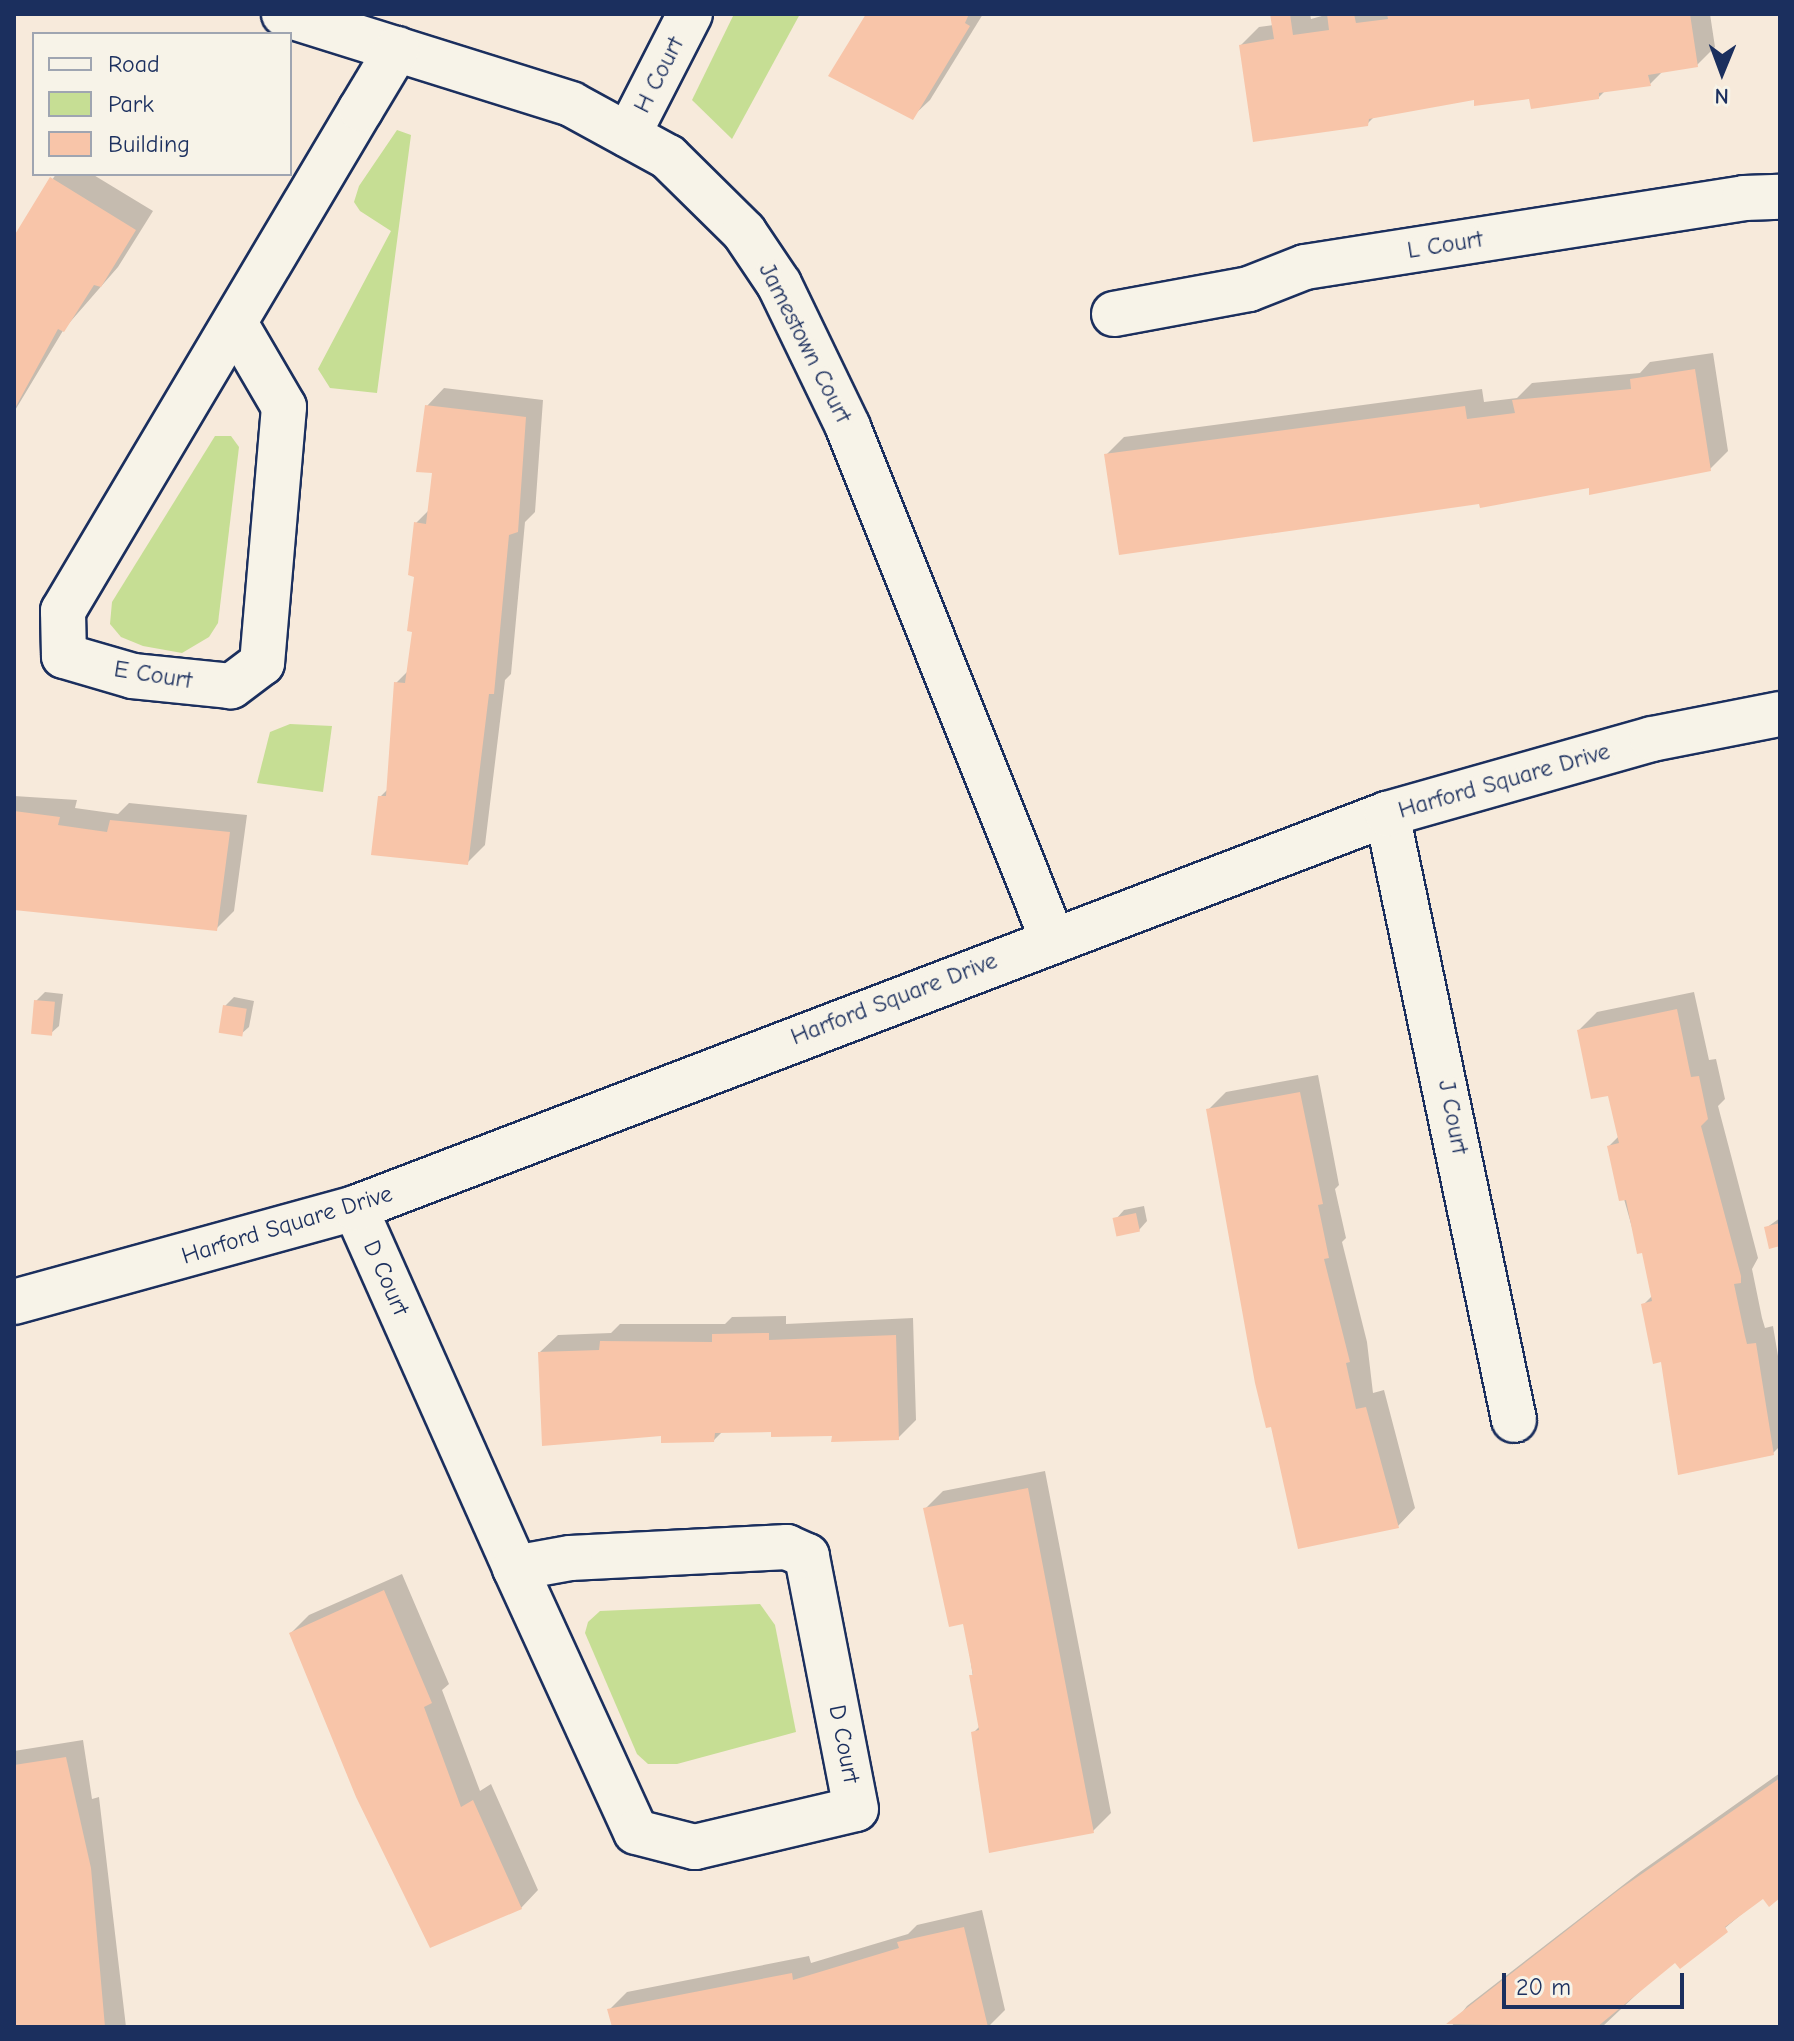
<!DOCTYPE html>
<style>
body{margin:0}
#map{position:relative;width:1794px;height:2041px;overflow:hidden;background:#f7eadb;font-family:"Comic Neue",sans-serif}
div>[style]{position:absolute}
.green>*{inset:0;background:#c6de94}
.shadow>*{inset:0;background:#0003}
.building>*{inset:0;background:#f8c5a9;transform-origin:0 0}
.roads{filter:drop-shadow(2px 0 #1b2f5e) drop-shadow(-2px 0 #1b2f5e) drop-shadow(0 2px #1b2f5e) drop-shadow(0 -2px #1b2f5e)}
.minor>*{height:44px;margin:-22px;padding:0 22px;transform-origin:22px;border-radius:22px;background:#f7f3e8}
span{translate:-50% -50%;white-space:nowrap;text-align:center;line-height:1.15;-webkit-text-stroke:8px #f7f3e8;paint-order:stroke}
.street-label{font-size:24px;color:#1b2f5e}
.frame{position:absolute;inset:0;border:16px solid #1b2f5e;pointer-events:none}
.legend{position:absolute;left:32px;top:32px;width:260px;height:144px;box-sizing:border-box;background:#f7f3e8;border:2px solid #9fa5b1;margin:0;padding:10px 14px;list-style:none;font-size:24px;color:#1b2f5e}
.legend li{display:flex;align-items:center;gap:16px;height:40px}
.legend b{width:40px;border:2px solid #9fa5b1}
.north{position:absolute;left:1682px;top:32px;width:80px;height:80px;-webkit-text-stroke:6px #f7f3e8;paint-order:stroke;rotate:181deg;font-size:22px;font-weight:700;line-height:32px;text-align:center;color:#1b2f5e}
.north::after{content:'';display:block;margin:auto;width:28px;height:36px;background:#1b2f5e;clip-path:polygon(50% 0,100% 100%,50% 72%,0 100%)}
.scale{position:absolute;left:1502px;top:1973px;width:182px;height:36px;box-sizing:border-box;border:4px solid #1b2f5e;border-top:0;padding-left:10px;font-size:24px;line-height:28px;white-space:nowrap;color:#1b2f5e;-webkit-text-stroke:6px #f7f3e8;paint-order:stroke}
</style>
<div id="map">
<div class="green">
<div style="clip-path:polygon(734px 14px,800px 14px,732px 139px,692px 100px)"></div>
<div style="clip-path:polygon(397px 130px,411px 135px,377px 393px,330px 388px,318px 369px,391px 231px,360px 211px,354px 202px,359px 186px)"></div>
<div style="clip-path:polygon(215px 436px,231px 436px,239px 447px,218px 623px,209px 637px,182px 653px,143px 646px,121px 637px,110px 624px,112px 602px)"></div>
<div style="clip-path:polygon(290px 724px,332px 726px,323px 792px,257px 783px,270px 732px)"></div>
<div style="clip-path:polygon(760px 1604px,775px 1625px,796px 1732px,677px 1764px,648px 1764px,637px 1754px,585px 1633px,588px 1622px,600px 1611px)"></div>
</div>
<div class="shadow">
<div style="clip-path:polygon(866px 14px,983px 14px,930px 100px,912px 117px)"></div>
<div style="clip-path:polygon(1272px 14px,1310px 14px,1311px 19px,1329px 14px,1710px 14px,1715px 47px,1697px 65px,1664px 70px,1650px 84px,1606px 90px,1598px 98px,1477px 98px,1375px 116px,1367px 124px,1241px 45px,1259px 27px,1273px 25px)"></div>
<div style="clip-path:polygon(56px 174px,92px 174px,153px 211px,118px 267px,64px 329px,14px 412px,14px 238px)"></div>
<div style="clip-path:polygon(1713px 353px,1728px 451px,1710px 469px,1481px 502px,1106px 455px,1124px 437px,1482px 389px,1484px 402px,1517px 398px,1532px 383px,1640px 373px,1650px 362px)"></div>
<div style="clip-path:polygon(444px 388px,543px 400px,535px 512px,525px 522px,511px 674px,505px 680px,485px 845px,467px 863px,380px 797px,389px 788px,396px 683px,409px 670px,414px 630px,416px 523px,430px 509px,434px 471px,427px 406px)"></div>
<div style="clip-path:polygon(14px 796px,77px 800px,75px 808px,118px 814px,129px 803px,247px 815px,234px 911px,216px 929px,14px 906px)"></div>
<div style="clip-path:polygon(45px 992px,63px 994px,59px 1026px,50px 1034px,36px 1001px)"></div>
<div style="clip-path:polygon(1694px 992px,1709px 1060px,1716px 1059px,1725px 1099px,1718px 1106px,1758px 1258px,1752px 1269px,1762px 1318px,1765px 1328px,1773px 1326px,1780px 1368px,1780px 1446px,1773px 1453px,1662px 1360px,1643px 1305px,1653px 1295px,1644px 1251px,1639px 1252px,1609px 1146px,1619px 1136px,1609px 1094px,1579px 1030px,1597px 1012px)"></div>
<div style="clip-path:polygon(234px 997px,254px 1001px,249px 1027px,240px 1035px,225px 1006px)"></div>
<div style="clip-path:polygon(1318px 1075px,1339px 1185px,1335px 1189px,1346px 1238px,1342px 1242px,1367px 1342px,1373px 1393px,1384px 1390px,1415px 1508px,1398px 1526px,1208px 1110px,1226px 1092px)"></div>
<div style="clip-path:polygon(1144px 1206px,1147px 1221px,1139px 1230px,1116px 1219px,1124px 1210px)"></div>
<div style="clip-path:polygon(1780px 1218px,1780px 1244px,1766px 1228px)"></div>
<div style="clip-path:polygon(786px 1316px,786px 1324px,913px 1318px,916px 1420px,898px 1438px,773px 1430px,723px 1431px,714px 1440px,663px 1434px,540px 1352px,558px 1335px,611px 1333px,620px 1324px,725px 1324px,732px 1317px)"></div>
<div style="clip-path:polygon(1045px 1471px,1111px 1813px,1093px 1831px,973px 1733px,980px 1726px,965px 1622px,925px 1509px,943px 1491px)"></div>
<div style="clip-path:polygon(402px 1574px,449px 1684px,442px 1690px,480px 1791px,491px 1784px,538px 1890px,521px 1908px,291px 1633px,309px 1615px)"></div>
<div style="clip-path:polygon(83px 1740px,92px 1799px,99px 1797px,126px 2027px,14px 2027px,14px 1751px)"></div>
<div style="clip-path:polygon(1780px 1773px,1780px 1897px,1763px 1896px,1680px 1966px,1676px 1960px,1657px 1975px,1602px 2027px,1451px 2027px,1467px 2006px,1640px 1872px)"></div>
<div style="clip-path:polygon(982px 1910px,1005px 2010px,988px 2027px,613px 2027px,609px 2010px,627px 1992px,809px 1956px,811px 1963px,908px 1934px,917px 1925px)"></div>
</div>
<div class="building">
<div style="clip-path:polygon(866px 14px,969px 14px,965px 23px,970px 26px,913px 120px,828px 76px)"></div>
<div style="clip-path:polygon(1270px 14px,1290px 14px,1293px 35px,1329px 30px,1327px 14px,1354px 14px,1356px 23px,1388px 19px,1387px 14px,1690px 14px,1698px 67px,1648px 75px,1651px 86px,1599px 93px,1599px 99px,1531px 109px,1529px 99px,1474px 106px,1474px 100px,1369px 119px,1368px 126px,1253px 142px,1239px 45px,1274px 39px)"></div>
<div style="clip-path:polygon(50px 177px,136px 230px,101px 287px,94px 285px,64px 332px,58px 329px,14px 410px,14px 236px)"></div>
<div style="clip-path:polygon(1695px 369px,1711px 471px,1589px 495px,1589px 488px,1480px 508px,1479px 504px,1423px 512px,1119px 555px,1104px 454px,1465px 406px,1467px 419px,1515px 413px,1512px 400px,1631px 389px,1630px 379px)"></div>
<div style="clip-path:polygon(425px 405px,526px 417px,518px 532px,509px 535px,494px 694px,489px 694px,468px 865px,371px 855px,378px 796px,386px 796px,394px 682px,405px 683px,412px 632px,407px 631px,414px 577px,408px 575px,414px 522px,426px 524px,432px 473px,416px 472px)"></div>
<div style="clip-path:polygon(14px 811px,60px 817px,58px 825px,107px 832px,110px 820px,230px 832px,217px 931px,14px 910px)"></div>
<div style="left:34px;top:1000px;width:21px;height:34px;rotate:5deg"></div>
<div style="left:223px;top:1005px;width:24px;height:28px;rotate:9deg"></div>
<div style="clip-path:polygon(1677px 1009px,1691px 1077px,1699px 1076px,1708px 1119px,1701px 1126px,1741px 1276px,1741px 1283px,1734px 1284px,1745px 1336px,1747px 1344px,1756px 1343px,1774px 1455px,1678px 1475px,1661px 1362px,1653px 1364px,1641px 1304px,1652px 1301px,1642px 1253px,1637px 1254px,1626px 1200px,1619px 1201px,1607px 1146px,1619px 1143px,1608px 1096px,1591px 1099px,1577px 1030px)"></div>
<div style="clip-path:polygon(1300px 1092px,1323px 1204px,1318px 1205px,1329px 1258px,1324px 1259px,1350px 1362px,1346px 1363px,1356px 1409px,1366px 1407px,1399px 1528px,1298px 1549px,1271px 1427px,1266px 1428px,1255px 1383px,1206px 1109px)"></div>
<div style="left:1136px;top:1213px;width:19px;height:24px;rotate:78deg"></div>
<div style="clip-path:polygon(1780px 1223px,1780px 1246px,1769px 1249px,1764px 1227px)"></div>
<div style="clip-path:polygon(769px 1333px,769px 1340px,896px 1335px,899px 1440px,831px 1442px,832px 1436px,771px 1437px,771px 1432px,715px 1433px,714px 1442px,661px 1443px,661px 1436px,542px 1446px,538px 1352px,599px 1350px,600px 1341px,712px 1342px,712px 1334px)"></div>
<div style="clip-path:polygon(1028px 1488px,1094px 1833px,989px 1853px,971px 1732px,979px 1730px,969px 1675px,973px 1675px,963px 1624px,949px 1627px,923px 1508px)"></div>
<div style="clip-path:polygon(384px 1590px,432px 1703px,424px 1707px,461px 1807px,473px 1800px,522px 1909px,430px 1948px,356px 1797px,289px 1633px)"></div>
<div style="clip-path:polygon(66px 1757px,91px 1868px,105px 2027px,14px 2027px,14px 1765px)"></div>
<div style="clip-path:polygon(1780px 1778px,1780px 1898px,1769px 1907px,1763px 1899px,1725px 1927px,1728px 1932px,1680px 1969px,1675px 1963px,1597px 2027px,1446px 2024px,1620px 1889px)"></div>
<div style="clip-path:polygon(964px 1927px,988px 2027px,612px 2027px,607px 2009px,792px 1973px,793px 1980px,899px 1948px,897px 1942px)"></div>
</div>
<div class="roads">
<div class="minor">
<div style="left:284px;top:14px;width:301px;rotate:17.4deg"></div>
<div style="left:571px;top:104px;width:111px;rotate:28.7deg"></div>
<div style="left:668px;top:157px;width:107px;rotate:44.6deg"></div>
<div style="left:744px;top:232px;width:63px;rotate:56.1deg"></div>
<div style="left:779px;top:284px;width:159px;rotate:64.2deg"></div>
<div style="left:848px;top:427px;width:550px;rotate:68.24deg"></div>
<div style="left:628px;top:135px;width:136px;rotate:-62.9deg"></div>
<div style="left:1114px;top:314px;width:137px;rotate:-10.5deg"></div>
<div style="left:1249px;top:289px;width:60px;rotate:-21.4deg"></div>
<div style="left:1305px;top:267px;width:444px;rotate:-8.9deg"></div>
<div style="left:1744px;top:198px;width:36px;rotate:-2deg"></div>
<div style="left:235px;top:323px;width:97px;rotate:59.7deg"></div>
<div style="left:284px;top:407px;width:257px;rotate:94.9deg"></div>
<div style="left:262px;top:663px;width:39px;rotate:143deg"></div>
<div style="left:231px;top:686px;width:99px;rotate:-174.2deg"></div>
<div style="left:133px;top:676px;width:72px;rotate:-163.8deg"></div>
<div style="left:64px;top:656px;width:45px;rotate:-91.3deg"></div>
<div style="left:63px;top:611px;width:584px;rotate:-59.31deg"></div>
<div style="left:361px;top:109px;width:70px;rotate:-59deg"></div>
<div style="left:1387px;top:814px;width:619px;rotate:78.16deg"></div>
<div style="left:355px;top:1208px;width:394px;rotate:66deg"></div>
<div style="left:515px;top:1568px;width:290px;rotate:65.4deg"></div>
<div style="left:636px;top:1832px;width:61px;rotate:14.3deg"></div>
<div style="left:695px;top:1847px;width:165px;rotate:-13.3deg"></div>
<div style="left:856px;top:1809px;width:258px;rotate:-101deg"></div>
<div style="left:807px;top:1556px;width:22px;rotate:-156deg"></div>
<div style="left:787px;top:1547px;width:217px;rotate:177.1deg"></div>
<div style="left:570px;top:1558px;width:56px;rotate:169.7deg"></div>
<div style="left:14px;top:1302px;width:354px;rotate:-15.4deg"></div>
<div style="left:355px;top:1208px;width:1105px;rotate:-20.9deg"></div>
<div style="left:1387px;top:814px;width:275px;rotate:-15.8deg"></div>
<div style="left:1652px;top:739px;width:130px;rotate:-11.1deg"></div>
</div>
</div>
<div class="street-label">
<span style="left:659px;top:75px;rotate:-63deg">H Court</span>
<span style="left:1445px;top:245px;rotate:-9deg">L Court</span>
<span style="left:805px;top:343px;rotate:63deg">Jamestown Court</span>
<span style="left:153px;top:675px;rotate:9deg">E Court</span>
<span style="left:1504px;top:781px;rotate:-16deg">Harford Square Drive</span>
<span style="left:894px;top:999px;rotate:-21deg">Harford Square Drive</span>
<span style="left:1453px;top:1117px;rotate:79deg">J Court</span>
<span style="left:287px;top:1225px;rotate:-17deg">Harford Square Drive</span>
<span style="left:386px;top:1278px;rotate:66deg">D Court</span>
<span style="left:844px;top:1744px;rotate:79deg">D Court</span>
</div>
<div class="frame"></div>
<ul class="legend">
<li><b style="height:10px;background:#f7f3e8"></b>Road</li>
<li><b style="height:22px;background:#c6de94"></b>Park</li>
<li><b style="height:22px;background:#f8c5a9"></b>Building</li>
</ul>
<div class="north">N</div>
<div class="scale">20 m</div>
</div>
